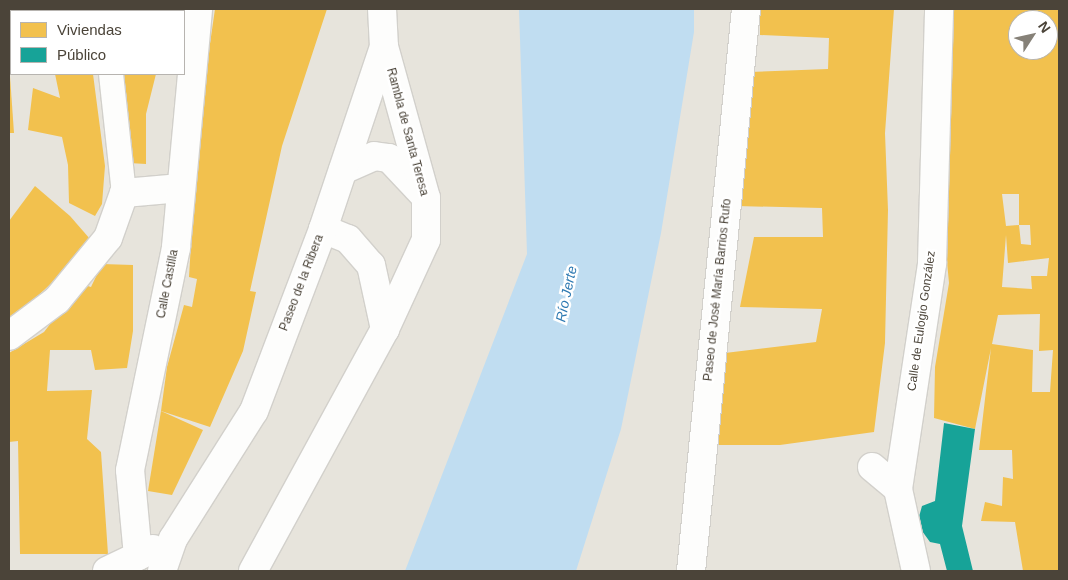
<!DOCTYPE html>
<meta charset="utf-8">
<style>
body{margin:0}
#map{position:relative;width:1068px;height:580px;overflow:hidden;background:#f4f2ee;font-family:Helvetica,sans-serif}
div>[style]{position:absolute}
.residential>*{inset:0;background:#e7e4dc}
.water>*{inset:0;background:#c0ddf1}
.homes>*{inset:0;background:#f2c14e;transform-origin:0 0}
.public>*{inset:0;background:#17a398}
.roads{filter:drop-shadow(1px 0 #d2d0cb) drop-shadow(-1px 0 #d2d0cb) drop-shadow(0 1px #d2d0cb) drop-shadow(0 -1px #d2d0cb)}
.service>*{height:24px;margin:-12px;padding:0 12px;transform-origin:12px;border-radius:12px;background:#fdfdfc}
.pedestrian>*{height:28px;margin:-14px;padding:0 14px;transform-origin:14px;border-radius:14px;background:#fdfdfc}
.minor>*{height:28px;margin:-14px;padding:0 14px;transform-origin:14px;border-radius:14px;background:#fdfdfc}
span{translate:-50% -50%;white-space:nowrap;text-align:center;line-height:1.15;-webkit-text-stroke:5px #fff;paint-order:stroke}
.street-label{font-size:12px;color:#4b4439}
.water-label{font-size:14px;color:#2e7ab2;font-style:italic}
.frame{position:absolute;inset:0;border:10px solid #4b4439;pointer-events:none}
.legend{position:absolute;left:10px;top:10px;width:175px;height:65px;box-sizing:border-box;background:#fff;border:1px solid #b7b4b0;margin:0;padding:6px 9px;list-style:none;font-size:15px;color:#4b4439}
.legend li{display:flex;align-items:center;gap:10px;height:25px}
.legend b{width:25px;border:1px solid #b7b4b0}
.north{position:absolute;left:1008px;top:10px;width:50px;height:50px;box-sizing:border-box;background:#fff;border:1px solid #b7b4b0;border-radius:50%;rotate:55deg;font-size:14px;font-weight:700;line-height:20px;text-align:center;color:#4b4439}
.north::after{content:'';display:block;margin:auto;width:18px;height:22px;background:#868178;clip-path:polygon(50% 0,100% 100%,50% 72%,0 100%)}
</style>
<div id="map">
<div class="residential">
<div style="clip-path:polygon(evenodd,9px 9px,1059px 9px,1059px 571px,9px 571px,9px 9px,11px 11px,184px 11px,184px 74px,11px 74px,11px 11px,9px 9px,1018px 20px,1048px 20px,1048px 50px,1018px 50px,1018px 20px)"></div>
</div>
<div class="water">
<div style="clip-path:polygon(519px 9px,694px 9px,694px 32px,661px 233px,621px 429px,576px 571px,405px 571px,527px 254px)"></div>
</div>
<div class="homes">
<div style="left:57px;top:9px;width:69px;height:2px"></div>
<div style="clip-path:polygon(215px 9px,327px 9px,282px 146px,250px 291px,256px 292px,243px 351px,210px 427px,161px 411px,167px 367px,184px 305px,192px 307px,197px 279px,189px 277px,198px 127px)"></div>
<div style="clip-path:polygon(760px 9px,894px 9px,885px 133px,888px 210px,885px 343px,874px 432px,780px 445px,714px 445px,725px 353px,816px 342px,822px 309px,740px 307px,754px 237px,823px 237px,822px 208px,737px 206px,749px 72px,828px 69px,829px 38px,760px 35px)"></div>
<div style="clip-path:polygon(evenodd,947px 9px,1059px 9px,1059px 571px,1023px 571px,1015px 522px,981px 521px,985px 502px,1002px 506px,1003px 477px,1013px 479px,1012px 450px,979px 450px,991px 348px,975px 429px,934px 418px,935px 367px,949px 283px,942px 208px,947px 9px,1018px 20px,1048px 20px,1048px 50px,1018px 50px,1018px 20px,947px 9px,1002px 194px,1019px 194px,1019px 225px,1030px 225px,1031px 245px,1021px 244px,1019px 225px,1006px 226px,1002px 194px,947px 9px,1006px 235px,1008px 263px,1049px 258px,1047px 276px,1031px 276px,1032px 289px,1002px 287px,1006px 235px,947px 9px,1040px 314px,1039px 351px,1053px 350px,1050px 392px,1032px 392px,1033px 350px,992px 344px,998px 315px,1040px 314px)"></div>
<div style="clip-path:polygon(9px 62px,14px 133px,9px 133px)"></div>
<div style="clip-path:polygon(55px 74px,93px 74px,105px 166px,102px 204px,95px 216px,69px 203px,68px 165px,62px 137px,28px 130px,33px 88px,60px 98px)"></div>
<div style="clip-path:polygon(122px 74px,156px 74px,146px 114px,146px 164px,129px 163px)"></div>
<div style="clip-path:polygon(35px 186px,70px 216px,90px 239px,76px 260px,9px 323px,9px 221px)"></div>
<div style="clip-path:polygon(102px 264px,133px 265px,133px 331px,127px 368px,95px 370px,91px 350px,50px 350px,47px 391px,92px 390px,87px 439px,101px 452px,108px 554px,20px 554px,18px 441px,9px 442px,9px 353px,44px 332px,81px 284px,91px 287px)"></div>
<div style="clip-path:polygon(161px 411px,203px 430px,172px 495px,148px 491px)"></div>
</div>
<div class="public">
<div style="clip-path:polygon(944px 423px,975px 429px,962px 526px,973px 571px,947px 571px,940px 544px,930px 542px,917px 524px,922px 506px,935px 501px)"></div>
</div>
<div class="roads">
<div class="service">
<div style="left:9px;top:49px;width:2px"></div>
<div style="left:111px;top:74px;width:120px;rotate:83.8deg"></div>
</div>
<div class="pedestrian">
<div style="left:691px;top:571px;width:565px;rotate:-84.41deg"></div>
</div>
<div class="minor">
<div style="left:343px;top:170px;width:34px;rotate:-24deg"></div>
<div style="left:374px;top:156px;width:15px;rotate:8deg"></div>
<div style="left:389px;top:158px;width:48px;rotate:46.7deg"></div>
<div style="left:323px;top:229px;width:27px;rotate:22deg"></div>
<div style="left:348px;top:239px;width:35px;rotate:49deg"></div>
<div style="left:371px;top:265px;width:66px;rotate:77.7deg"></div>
<div style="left:9px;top:336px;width:60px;rotate:-36.9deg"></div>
<div style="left:57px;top:300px;width:80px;rotate:-50.6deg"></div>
<div style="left:108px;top:238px;width:48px;rotate:-70.4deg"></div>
<div style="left:124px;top:193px;width:57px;rotate:-5deg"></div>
<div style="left:872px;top:467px;width:34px;rotate:40deg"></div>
<div style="left:138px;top:556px;width:86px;rotate:-95.3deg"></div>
<div style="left:130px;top:470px;width:228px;rotate:-78.3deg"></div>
<div style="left:176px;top:247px;width:239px;rotate:-84.7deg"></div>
<div style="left:107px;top:571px;width:51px;rotate:-25.6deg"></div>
<div style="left:162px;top:571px;width:34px;rotate:-71deg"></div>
<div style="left:173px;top:539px;width:151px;rotate:-57.7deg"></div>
<div style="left:254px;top:411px;width:195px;rotate:-69.2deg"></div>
<div style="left:323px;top:229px;width:192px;rotate:-71.5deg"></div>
<div style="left:384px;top:47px;width:38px;rotate:-93deg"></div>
<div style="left:253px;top:571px;width:276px;rotate:-61.4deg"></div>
<div style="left:385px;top:329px;width:98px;rotate:-65.3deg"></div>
<div style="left:426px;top:240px;width:42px;rotate:-90deg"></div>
<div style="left:426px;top:198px;width:157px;rotate:-105.5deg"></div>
<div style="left:916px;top:571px;width:84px;rotate:-102.4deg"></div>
<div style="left:898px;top:489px;width:229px;rotate:-81.4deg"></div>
<div style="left:932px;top:263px;width:254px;rotate:-88.4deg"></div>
</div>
</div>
<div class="street-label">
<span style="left:407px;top:132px;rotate:75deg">Rambla de Santa Teresa</span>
<span style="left:302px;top:283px;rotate:-69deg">Paseo de la Ribera</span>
<span style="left:168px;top:284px;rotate:-79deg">Calle Castilla</span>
<span style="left:718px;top:290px;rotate:-84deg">Paseo de José María Barrios Rufo</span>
<span style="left:922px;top:321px;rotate:-82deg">Calle de Eulogio González</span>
</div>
<div class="water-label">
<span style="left:566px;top:294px;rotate:-78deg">Río Jerte</span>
</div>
<div class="frame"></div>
<ul class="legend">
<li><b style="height:14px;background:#f2c14e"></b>Viviendas</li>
<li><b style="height:14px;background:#17a398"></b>Público</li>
</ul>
<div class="north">N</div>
</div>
